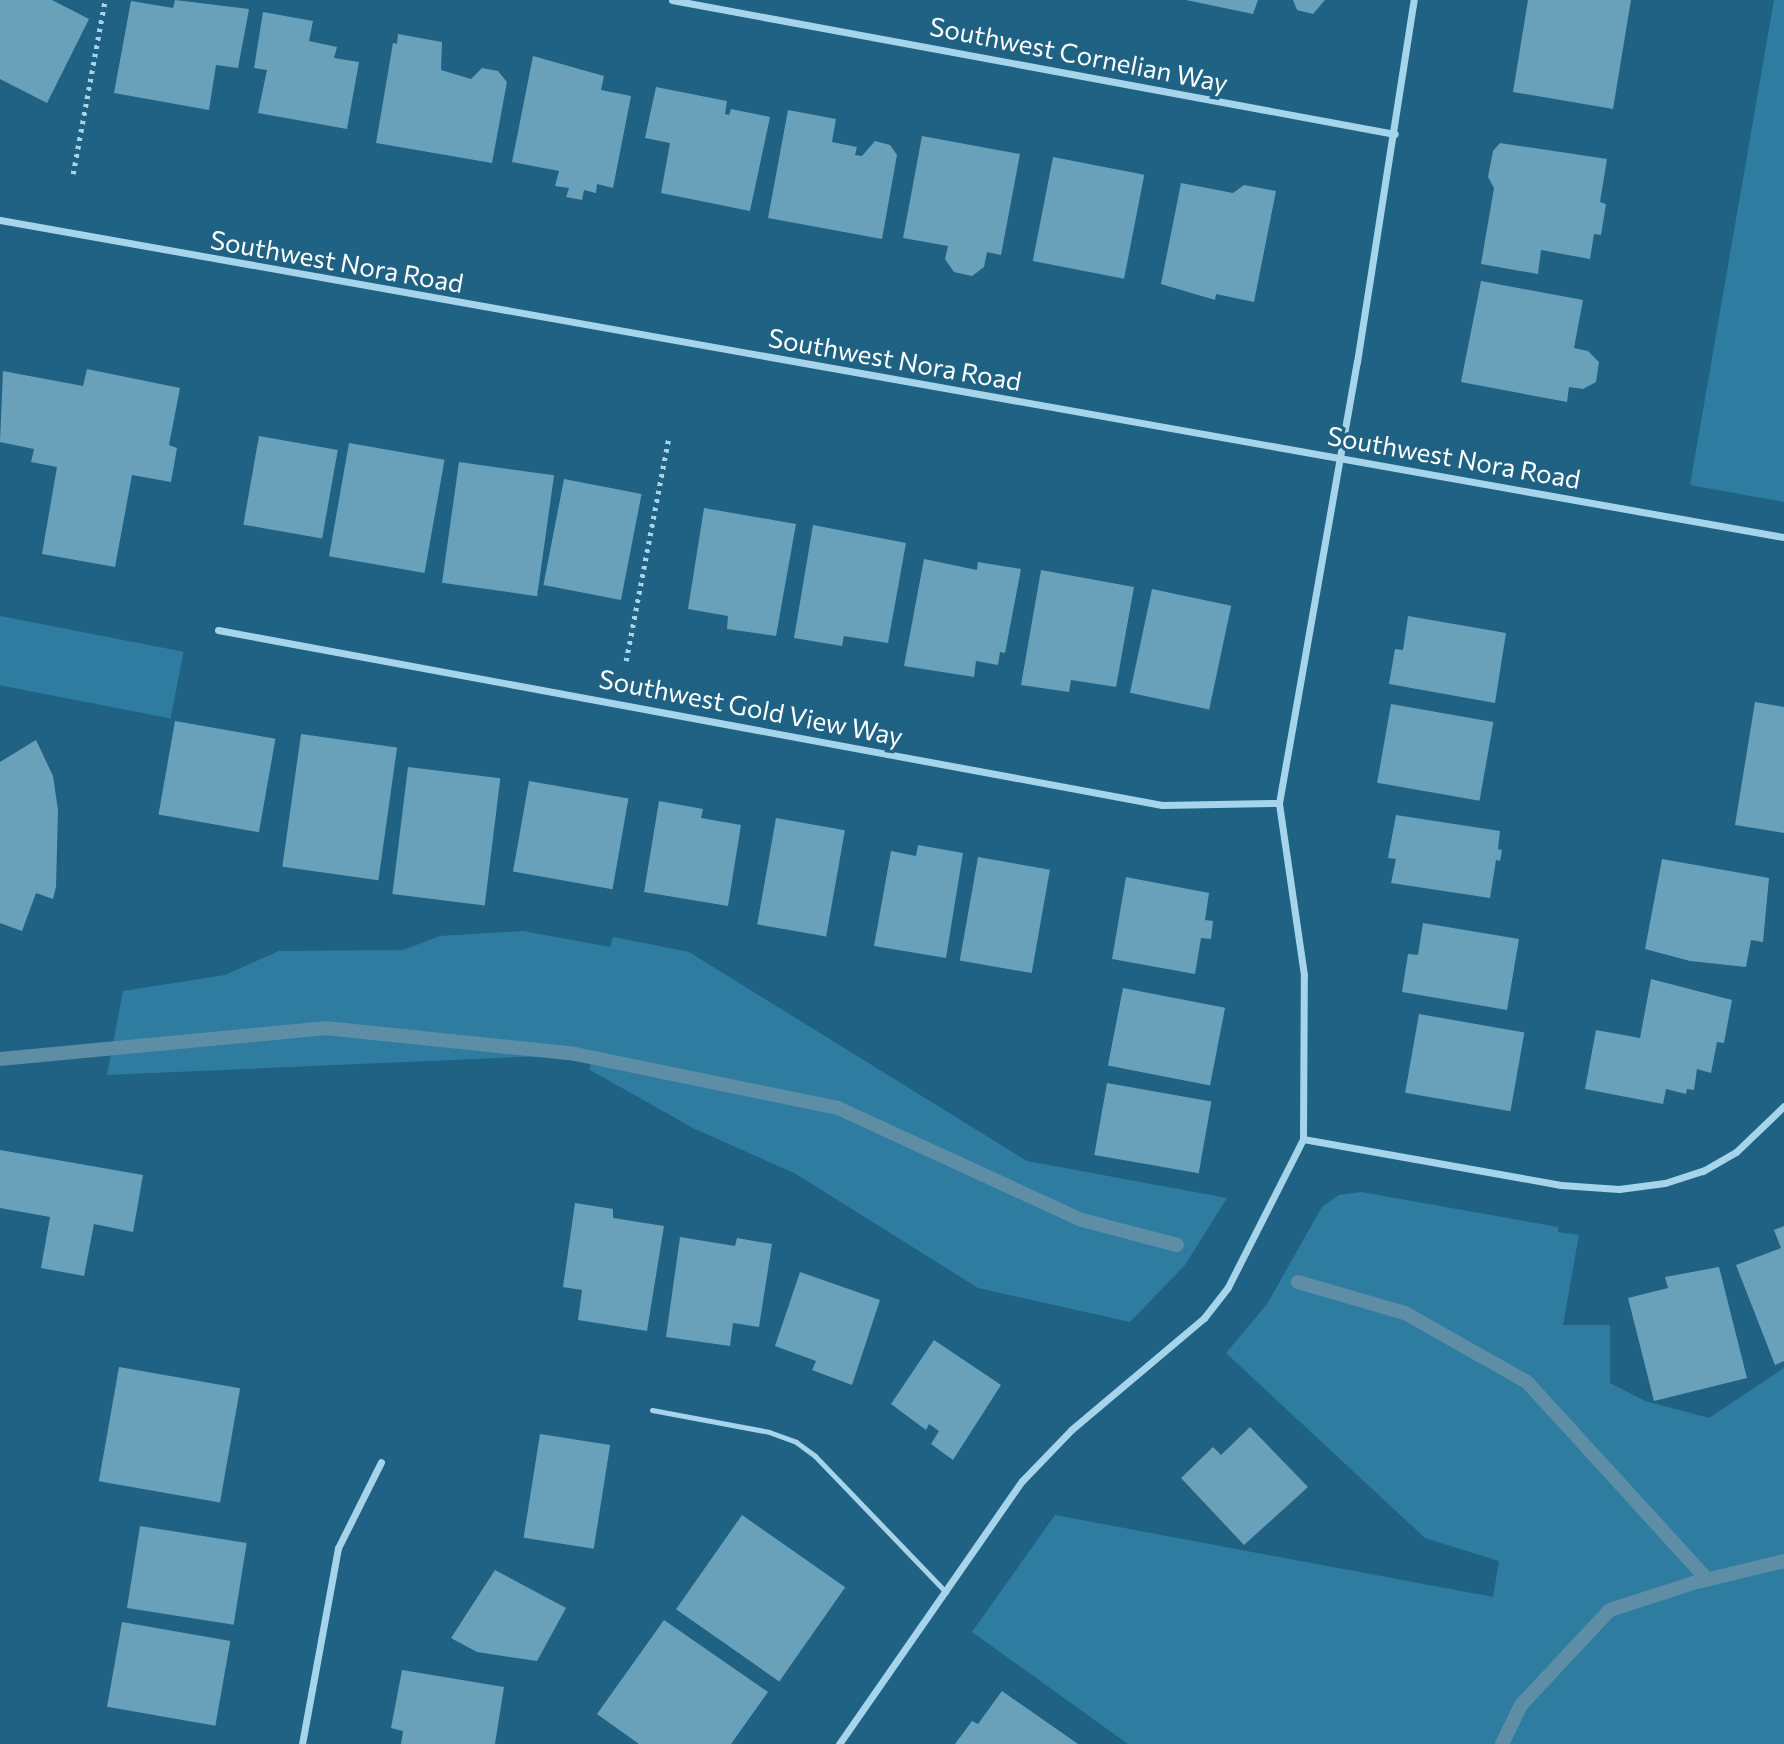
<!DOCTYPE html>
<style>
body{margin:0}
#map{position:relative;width:1784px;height:1744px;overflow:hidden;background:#1f6284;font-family:Commissioner,sans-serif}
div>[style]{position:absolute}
.green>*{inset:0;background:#2e7da0;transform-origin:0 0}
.stream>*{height:14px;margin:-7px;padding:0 7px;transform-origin:7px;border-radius:7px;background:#5e8ea5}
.building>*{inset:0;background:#69a1bb;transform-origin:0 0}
.path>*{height:4.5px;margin-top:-2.25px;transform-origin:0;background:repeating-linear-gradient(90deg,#a6d4ea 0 3.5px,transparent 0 8.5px)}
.lane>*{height:5px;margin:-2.5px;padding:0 2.5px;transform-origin:2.5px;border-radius:2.5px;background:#a6d4ea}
.street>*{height:7px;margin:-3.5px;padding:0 3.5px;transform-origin:3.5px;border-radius:3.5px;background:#a6d4ea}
span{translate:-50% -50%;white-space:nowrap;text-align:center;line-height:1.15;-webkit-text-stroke:7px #1f6284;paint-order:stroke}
.street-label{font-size:26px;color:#fff}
</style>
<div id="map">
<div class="green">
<div style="clip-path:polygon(1774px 0,1784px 0,1784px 502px,1690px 485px)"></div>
<div style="left:0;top:616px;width:187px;height:68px;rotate:11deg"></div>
<div style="clip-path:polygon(523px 931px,610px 947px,613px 937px,689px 952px,1027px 1161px,1227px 1198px,1185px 1265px,1130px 1322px,978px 1288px,796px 1174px,693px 1128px,590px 1070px,591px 1054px,107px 1075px,123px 991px,225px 975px,279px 951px,403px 950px,440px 936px)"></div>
<div style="clip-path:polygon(1361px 1192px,1558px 1227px,1558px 1232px,1579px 1235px,1563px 1325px,1610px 1325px,1610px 1383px,1645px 1401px,1709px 1418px,1784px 1368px,1784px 1744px,1128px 1744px,972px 1632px,1055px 1515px,1493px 1597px,1499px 1561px,1425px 1538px,1226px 1353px,1267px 1304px,1322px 1207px,1339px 1195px)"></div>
</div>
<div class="stream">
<div style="left:0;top:1059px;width:326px;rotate:-5.4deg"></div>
<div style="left:325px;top:1028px;width:251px;rotate:5.9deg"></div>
<div style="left:575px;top:1054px;width:268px;rotate:11.6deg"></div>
<div style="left:838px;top:1108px;width:268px;rotate:24.7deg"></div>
<div style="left:1082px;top:1220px;width:98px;rotate:14.7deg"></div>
<div style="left:1298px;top:1282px;width:111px;rotate:16.2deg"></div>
<div style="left:1405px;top:1313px;width:140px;rotate:29.5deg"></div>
<div style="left:1527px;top:1382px;width:268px;rotate:47.6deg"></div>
<div style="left:1502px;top:1744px;width:43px;rotate:-64deg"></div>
<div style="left:1521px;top:1705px;width:130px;rotate:-46.9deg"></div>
<div style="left:1610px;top:1610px;width:87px;rotate:-18deg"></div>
<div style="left:1693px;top:1583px;width:94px;rotate:-13.6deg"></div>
</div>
<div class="building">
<div style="clip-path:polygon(0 0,52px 0,89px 19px,47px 103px,0 79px)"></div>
<div style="clip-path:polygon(175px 0,249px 9px,238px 68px,216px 65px,209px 110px,114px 93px,131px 1px,173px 8px)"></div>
<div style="clip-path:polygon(1186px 0,1258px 0,1253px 14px)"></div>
<div style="clip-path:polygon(1293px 0,1325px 0,1313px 14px,1297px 10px)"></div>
<div style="clip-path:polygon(1528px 0,1631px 0,1613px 109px,1513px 92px)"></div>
<div style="clip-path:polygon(263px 12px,313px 21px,309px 41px,337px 47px,334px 58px,359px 62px,347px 129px,258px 113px,267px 70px,254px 68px)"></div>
<div style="clip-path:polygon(398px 34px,442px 42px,441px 70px,471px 79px,482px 68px,498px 71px,507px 82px,492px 163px,376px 143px,393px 43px,397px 44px)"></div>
<div style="clip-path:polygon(533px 56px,604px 76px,601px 90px,631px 96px,613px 188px,597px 184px,596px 193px,584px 190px,582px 200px,566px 197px,569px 188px,555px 186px,559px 171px,512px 162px)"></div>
<div style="clip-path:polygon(656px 87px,727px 101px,725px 114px,729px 115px,731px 109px,770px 117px,750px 211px,661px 193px,670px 143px,645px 138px)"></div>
<div style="clip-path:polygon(788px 110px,836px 119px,832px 142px,857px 147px,855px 155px,862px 156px,875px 141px,890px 145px,897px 155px,882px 239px,768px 218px)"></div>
<div style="clip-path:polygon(922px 136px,1020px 154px,1001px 255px,987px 252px,984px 267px,972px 276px,954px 272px,945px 259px,948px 246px,903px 238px)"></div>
<div style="clip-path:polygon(1500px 143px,1607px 159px,1600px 202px,1606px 204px,1601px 235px,1594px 234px,1590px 259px,1541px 250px,1538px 274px,1481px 264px,1494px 188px,1488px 177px,1493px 151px)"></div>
<div style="left:1053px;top:157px;width:93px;height:106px;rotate:11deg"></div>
<div style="clip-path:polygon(1181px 183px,1233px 193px,1244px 185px,1276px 191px,1254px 302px,1216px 294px,1215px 300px,1161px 284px)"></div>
<div style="clip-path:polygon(1481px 281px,1583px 300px,1574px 348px,1588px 351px,1599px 362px,1596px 382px,1583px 389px,1569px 387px,1567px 402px,1461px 382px)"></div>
<div style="clip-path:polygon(87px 369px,180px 388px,169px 445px,177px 448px,171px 482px,132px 475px,115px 567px,42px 554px,57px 467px,31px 462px,34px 449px,0 442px,3px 371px,83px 386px)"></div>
<div style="left:259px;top:436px;width:80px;height:90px;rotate:10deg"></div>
<div style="left:349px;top:443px;width:97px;height:115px;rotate:10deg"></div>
<div style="left:459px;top:462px;width:96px;height:122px;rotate:8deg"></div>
<div style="left:564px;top:479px;width:79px;height:108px;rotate:11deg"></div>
<div style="clip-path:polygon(704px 508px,796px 524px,776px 636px,727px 629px,728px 616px,688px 609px)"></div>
<div style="clip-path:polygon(813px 525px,906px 543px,888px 643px,844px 636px,842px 646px,794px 638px)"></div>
<div style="clip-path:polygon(924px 559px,977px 570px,978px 562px,1021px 569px,1005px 653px,1000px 652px,998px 665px,976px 661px,974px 677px,904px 666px)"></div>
<div style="clip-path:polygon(1041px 570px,1134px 587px,1116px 687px,1071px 680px,1069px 692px,1021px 685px)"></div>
<div style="left:1152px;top:589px;width:81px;height:106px;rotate:12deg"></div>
<div style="clip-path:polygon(1408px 616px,1506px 633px,1495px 703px,1389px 684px,1395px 649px,1403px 650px)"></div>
<div style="clip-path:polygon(1755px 702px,1784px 707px,1784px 833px,1735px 825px)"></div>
<div style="left:1391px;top:704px;width:104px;height:80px;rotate:10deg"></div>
<div style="left:175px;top:721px;width:102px;height:95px;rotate:10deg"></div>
<div style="left:301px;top:734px;width:97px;height:134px;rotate:8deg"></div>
<div style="clip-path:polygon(36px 740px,53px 776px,58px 810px,56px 887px,53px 899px,36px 893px,22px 931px,0 923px,0 762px)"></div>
<div style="left:408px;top:767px;width:93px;height:128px;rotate:7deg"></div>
<div style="left:529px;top:781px;width:101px;height:92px;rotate:10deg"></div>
<div style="clip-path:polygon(659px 801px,703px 809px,701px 818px,741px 825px,728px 906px,644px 892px)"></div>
<div style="clip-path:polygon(1396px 815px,1500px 831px,1498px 849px,1502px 850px,1500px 861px,1496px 860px,1490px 898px,1391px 883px,1396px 859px,1388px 858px)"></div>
<div style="left:776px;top:818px;width:70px;height:108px;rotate:10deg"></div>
<div style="clip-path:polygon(918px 845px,963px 853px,946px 958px,874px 946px,891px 851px,916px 856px)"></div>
<div style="left:978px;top:857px;width:73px;height:105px;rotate:10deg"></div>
<div style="clip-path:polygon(1662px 859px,1769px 878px,1763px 942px,1751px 940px,1746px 967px,1690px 961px,1645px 949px)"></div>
<div style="clip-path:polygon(1126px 877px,1209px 893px,1205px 920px,1213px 921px,1211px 939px,1201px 938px,1195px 974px,1112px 959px)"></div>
<div style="clip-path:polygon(1423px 923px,1519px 939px,1507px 1010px,1402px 992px,1408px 954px,1418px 955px)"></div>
<div style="clip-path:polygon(1651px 979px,1732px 1000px,1724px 1043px,1717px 1042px,1711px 1073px,1697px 1069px,1694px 1090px,1687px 1089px,1686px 1094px,1666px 1089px,1663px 1104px,1585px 1089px,1596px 1030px,1640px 1038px)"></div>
<div style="left:1123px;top:988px;width:104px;height:79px;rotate:11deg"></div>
<div style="left:1419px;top:1014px;width:107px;height:80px;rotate:10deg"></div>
<div style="left:1107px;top:1083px;width:106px;height:73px;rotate:10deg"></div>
<div style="clip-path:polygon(0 1150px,143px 1175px,133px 1232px,94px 1224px,84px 1276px,41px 1268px,50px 1217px,0 1208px)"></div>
<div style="clip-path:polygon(575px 1203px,613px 1209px,613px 1218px,664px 1226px,647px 1331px,578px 1320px,582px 1290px,563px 1287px)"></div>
<div style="clip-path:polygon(1784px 1226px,1784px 1361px,1775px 1365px,1736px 1265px,1781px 1248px,1774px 1230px)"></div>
<div style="clip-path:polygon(680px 1237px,735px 1246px,737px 1238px,772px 1244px,759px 1327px,733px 1323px,730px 1346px,666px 1337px)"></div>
<div style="clip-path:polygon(1719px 1267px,1747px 1378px,1654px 1401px,1628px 1298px,1668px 1288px,1665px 1277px)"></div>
<div style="clip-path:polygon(800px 1272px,880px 1300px,852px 1385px,812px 1370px,816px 1361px,775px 1346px)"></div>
<div style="clip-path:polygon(934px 1340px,1001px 1385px,953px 1460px,931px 1444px,939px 1431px,929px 1424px,926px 1430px,891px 1404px)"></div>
<div style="left:119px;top:1367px;width:123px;height:116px;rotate:10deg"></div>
<div style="clip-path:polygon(1250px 1427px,1308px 1487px,1244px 1545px,1181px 1478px,1213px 1447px,1221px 1455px)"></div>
<div style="left:540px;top:1434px;width:71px;height:105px;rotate:9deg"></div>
<div style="left:742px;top:1515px;width:126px;height:115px;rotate:35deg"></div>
<div style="left:140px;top:1526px;width:108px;height:83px;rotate:9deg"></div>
<div style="clip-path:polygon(495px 1570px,566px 1608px,537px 1661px,477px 1652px,451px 1638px)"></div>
<div style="clip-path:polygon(664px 1620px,768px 1692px,731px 1744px,639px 1744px,597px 1714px)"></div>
<div style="left:122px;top:1622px;width:110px;height:86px;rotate:10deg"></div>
<div style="clip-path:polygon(402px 1670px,504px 1687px,495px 1744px,401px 1744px,403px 1731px,391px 1728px)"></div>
<div style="clip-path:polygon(1002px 1691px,1078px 1744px,955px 1744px,972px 1721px,978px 1724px)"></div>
</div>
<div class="path">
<div style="left:73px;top:174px;width:177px;rotate:-79.6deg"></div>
<div style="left:626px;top:661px;width:229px;rotate:-79.2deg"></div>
</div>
<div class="lane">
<div style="left:652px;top:1410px;width:119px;rotate:10.6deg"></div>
<div style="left:769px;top:1432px;width:29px;rotate:20deg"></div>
<div style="left:796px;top:1442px;width:24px;rotate:36deg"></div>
<div style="left:815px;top:1456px;width:189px;rotate:46.1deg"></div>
</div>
<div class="street">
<div style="left:672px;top:0;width:735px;rotate:10.5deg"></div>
<div style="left:0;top:220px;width:1812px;rotate:10.08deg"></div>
<div style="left:218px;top:630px;width:960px;rotate:10.5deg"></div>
<div style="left:1162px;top:805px;width:117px;rotate:-1deg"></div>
<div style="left:1303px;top:1139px;width:262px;rotate:10.1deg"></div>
<div style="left:1561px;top:1185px;width:58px;rotate:3.9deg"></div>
<div style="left:1619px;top:1189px;width:46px;rotate:-7.4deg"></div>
<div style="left:1665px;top:1183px;width:40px;rotate:-18deg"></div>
<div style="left:1703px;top:1171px;width:38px;rotate:-30deg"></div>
<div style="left:1736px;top:1152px;width:66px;rotate:-43.8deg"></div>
<div style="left:302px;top:1744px;width:199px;rotate:-79.6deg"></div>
<div style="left:338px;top:1548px;width:96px;rotate:-63.4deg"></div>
<div style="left:839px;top:1744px;width:320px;rotate:-55.2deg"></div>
<div style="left:1022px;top:1481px;width:71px;rotate:-46.1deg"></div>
<div style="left:1071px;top:1430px;width:174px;rotate:-40.1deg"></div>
<div style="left:1204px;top:1318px;width:39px;rotate:-52deg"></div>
<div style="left:1228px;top:1287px;width:166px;rotate:-63.1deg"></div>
<div style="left:1303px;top:1139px;width:164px;rotate:-89.7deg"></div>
<div style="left:1304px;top:975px;width:174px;rotate:-98.3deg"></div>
<div style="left:1279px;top:803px;width:448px;rotate:-80deg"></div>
<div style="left:1357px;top:362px;width:366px;rotate:-81.1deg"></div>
</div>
<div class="street-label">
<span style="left:1079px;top:54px;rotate:11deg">Southwest Cornelian Way</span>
<span style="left:337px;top:261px;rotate:10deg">Southwest Nora Road</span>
<span style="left:895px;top:359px;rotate:10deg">Southwest Nora Road</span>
<span style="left:1454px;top:457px;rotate:10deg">Southwest Nora Road</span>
<span style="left:751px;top:707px;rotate:11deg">Southwest Gold View Way</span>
</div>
</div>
